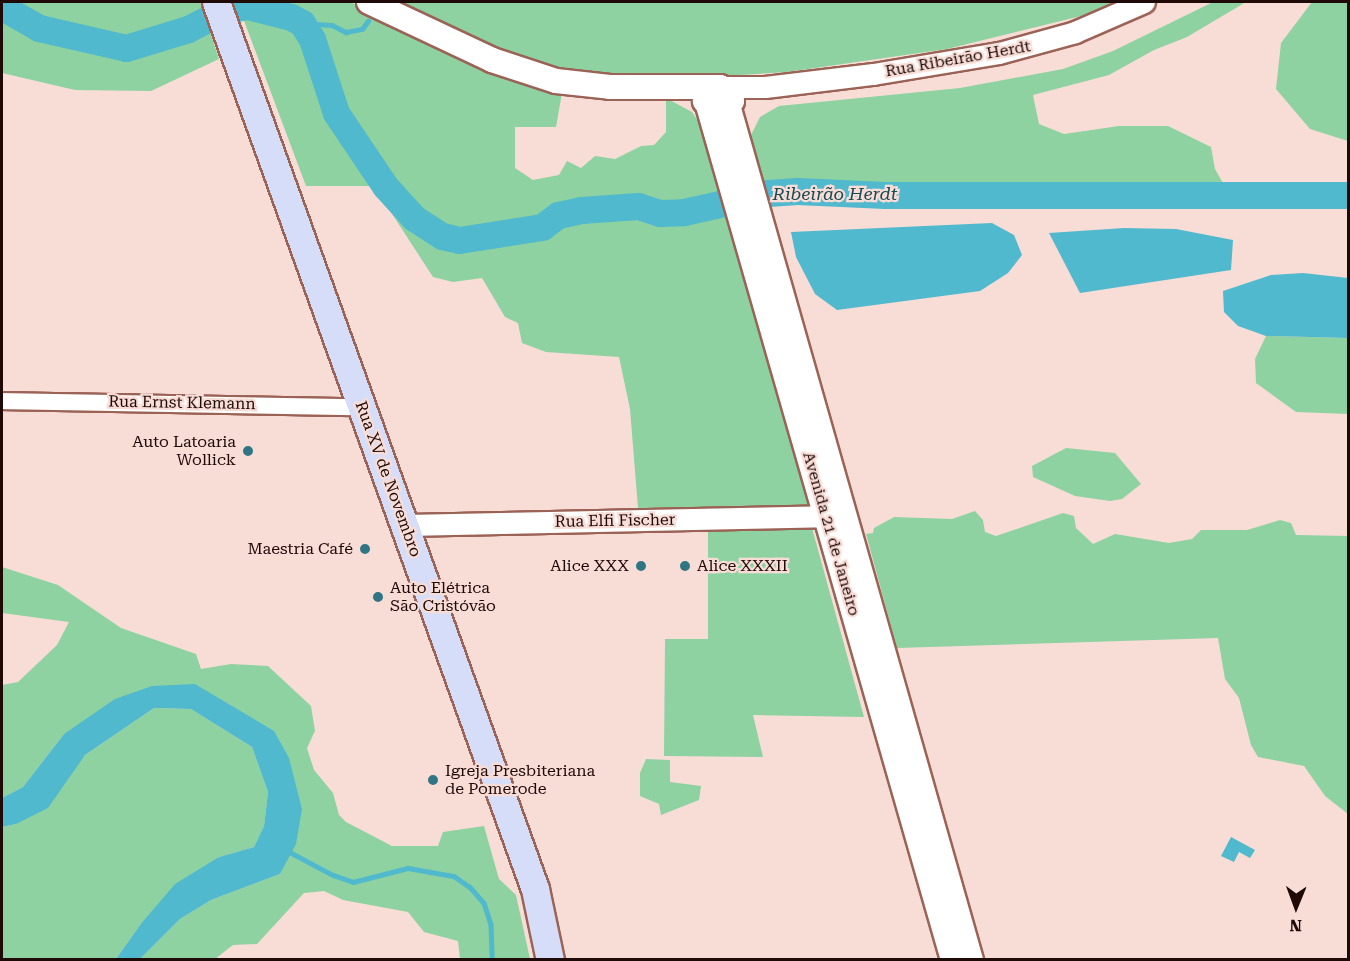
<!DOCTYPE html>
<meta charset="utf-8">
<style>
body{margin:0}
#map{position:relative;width:1350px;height:961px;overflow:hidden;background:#f8ddd7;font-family:"Roboto Serif",serif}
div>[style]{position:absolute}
.green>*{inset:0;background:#8dd2a0}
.water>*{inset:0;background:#50b9cd}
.stream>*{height:4.5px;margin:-2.25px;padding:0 2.25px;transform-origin:2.25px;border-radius:2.25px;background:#50b9cd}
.river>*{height:27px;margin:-13.5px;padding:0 13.5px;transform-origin:13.5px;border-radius:13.5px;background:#50b9cd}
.roads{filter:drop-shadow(2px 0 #9b6256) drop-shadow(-2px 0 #9b6256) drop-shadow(0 2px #9b6256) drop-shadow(0 -2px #9b6256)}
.minor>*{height:16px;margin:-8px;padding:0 8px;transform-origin:8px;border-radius:8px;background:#fff}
.tertiary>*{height:21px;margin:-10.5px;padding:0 10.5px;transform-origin:10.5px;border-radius:10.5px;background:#fff}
.secondary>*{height:24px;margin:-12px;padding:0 12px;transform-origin:12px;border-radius:12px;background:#fff}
.primary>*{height:27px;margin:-13.5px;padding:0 13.5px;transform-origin:13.5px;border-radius:13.5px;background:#d6ddf9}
.dots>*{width:16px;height:16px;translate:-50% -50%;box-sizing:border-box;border:3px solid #f8ddd7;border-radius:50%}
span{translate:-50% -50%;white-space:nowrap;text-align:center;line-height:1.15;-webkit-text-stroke:4.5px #f8ddd7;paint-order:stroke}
.street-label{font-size:16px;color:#200a07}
.poi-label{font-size:16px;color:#200a07}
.right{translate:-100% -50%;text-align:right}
.left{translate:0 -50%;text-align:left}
.water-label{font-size:18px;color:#1b4952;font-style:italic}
.frame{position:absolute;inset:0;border:3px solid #200a07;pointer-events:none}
.north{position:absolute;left:1266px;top:877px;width:60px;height:60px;-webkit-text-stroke:4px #f8ddd7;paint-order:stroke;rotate:181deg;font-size:16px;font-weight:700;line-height:24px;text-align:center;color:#200a07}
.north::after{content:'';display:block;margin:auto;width:21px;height:27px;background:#200a07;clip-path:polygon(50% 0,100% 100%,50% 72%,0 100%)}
</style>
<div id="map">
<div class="green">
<div style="clip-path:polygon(2px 2px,200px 2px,219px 59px,151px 91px,75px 90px,2px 73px)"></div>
<div style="clip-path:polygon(237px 2px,350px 2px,562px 93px,556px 127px,515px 127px,515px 168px,533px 180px,559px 175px,567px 161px,581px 168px,595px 156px,615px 159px,641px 146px,654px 145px,666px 132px,666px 98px,692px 112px,706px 133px,809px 506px,638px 508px,630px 409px,619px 357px,546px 352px,522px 343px,518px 323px,505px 317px,482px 278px,453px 282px,433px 277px,374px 186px,306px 186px)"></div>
<div style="clip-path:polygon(397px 2px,1113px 2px,1081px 16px,947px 49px,787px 72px,707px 77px,569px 74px,524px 60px)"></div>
<div style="clip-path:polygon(1213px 2px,1246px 2px,1187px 37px,1154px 50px,1109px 75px,1033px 95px,1039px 124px,1064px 134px,1119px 126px,1168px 126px,1211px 147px,1215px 169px,1228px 192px,1216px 202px,1188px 202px,1184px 193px,1036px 192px,1001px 202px,903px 204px,854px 197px,767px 205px,751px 135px,760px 117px,779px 106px,960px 88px,1063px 69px,1113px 51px)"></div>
<div style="clip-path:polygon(1312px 2px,1348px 2px,1348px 141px,1310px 129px,1276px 89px,1281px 43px)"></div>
<div style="clip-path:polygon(1266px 336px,1348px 338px,1348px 414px,1296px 412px,1256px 383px,1255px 359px)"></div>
<div style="clip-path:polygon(1066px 448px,1115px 453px,1141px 484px,1122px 499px,1110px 501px,1075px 496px,1033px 477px,1032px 466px)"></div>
<div style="clip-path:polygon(975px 511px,983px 520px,985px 532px,996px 536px,1063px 513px,1074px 516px,1076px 528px,1093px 544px,1115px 534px,1169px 543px,1192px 539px,1201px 530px,1247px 530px,1280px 520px,1291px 523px,1296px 535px,1348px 536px,1348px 814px,1325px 796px,1304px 766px,1258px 757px,1251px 745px,1239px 698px,1225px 679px,1218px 638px,897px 648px,866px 534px,873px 533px,874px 528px,894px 517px,952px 519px)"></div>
<div style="clip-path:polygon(812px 528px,864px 717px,753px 715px,763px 757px,664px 756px,665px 639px,708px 639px,708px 530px)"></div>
<div style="clip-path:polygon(2px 567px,58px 585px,121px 628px,196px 654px,201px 669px,231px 664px,268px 666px,311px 706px,315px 731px,307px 748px,314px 770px,333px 793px,339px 815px,346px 822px,392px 846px,438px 846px,443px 832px,484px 826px,499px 879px,516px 895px,530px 959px,460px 959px,458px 941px,424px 932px,408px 912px,343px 900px,324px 891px,304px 893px,257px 944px,233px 945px,215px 959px,140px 959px,180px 919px,211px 900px,280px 874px,289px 758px,195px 684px,64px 734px,23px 787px,2px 798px,2px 685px,18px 682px,57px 645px,69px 622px,2px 613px)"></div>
<div style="clip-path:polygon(154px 708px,191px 709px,252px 747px,268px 792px,264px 826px,254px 847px,219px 857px,140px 925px,116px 959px,2px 960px,2px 827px,16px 824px,85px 755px)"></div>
<div style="clip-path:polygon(646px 759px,670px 760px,670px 782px,701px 786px,699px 800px,661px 815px,659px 804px,640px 796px,640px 773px)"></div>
</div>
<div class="water">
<div style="clip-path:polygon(992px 223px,1014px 235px,1022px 255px,1008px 273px,980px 291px,837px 310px,815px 294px,796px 257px,791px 232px)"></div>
<div style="clip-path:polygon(1124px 228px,1176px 229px,1233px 240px,1231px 270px,1080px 293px,1049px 233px)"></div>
<div style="clip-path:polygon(1303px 273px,1348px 278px,1348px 338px,1266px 336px,1238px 326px,1224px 312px,1223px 291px,1271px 275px)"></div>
<div style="clip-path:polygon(195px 684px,274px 731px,289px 758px,302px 809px,296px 844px,280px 874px,211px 900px,180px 919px,140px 959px,116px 959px,140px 925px,175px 884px,219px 857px,254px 847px,264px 826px,268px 792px,252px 747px,191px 709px,154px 708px,85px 755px,48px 808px,16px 824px,2px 827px,2px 798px,23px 787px,64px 734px,115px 699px,152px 686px)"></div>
<div style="clip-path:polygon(1231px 837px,1255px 850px,1250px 858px,1239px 852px,1234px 862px,1221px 856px)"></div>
</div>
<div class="stream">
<div style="left:302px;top:23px;width:30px;rotate:4deg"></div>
<div style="left:332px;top:25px;width:16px;rotate:27deg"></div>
<div style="left:346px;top:32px;width:16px;rotate:-11deg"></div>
<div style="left:362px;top:29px;width:10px;rotate:-53deg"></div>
<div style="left:286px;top:850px;width:53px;rotate:28deg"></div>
<div style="left:333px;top:875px;width:21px;rotate:19deg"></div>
<div style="left:353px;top:882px;width:57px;rotate:-14.3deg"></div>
<div style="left:408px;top:868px;width:47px;rotate:9.9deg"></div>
<div style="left:454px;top:876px;width:19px;rotate:35deg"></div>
<div style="left:470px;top:887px;width:21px;rotate:49deg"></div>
<div style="left:484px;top:903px;width:22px;rotate:72deg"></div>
<div style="left:491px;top:924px;width:36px;rotate:88deg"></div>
</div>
<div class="river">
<div style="left:2px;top:7px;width:43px;rotate:29.6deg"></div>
<div style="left:39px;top:28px;width:89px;rotate:12.9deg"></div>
<div style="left:126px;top:48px;width:65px;rotate:-17deg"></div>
<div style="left:188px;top:29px;width:39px;rotate:-27deg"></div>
<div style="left:223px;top:11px;width:25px;rotate:-12deg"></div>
<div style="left:247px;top:6px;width:45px;rotate:14deg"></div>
<div style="left:291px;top:17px;width:13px;rotate:29deg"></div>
<div style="left:302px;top:23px;width:19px;rotate:58deg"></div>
<div style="left:312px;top:39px;width:78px;rotate:72deg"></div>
<div style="left:336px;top:113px;width:88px;rotate:56.1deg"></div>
<div style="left:385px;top:186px;width:43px;rotate:47.8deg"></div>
<div style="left:414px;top:218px;width:33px;rotate:33deg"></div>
<div style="left:442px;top:236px;width:17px;rotate:13deg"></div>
<div style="left:459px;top:240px;width:84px;rotate:-8.9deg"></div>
<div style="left:542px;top:227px;width:20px;rotate:-37deg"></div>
<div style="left:558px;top:215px;width:24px;rotate:-12deg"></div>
<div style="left:581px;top:210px;width:57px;rotate:-4deg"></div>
<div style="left:638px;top:206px;width:23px;rotate:18deg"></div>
<div style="left:660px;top:213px;width:24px;rotate:-2deg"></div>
<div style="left:684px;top:212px;width:86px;rotate:-12.7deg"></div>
<div style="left:768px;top:193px;width:29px;rotate:-4deg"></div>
<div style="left:797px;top:191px;width:88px;rotate:2.6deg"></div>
<div style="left:885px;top:195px;width:463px"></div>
</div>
<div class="roads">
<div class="minor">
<div style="left:2px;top:401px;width:360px;rotate:1deg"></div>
</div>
<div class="tertiary">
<div style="left:720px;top:87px;width:45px"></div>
<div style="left:765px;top:87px;width:109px;rotate:-6.9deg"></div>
<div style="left:873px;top:74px;width:128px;rotate:-9.5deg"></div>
<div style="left:999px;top:53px;width:79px;rotate:-15.4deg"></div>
<div style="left:1075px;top:32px;width:75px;rotate:-23.5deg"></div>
<div style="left:404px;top:525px;width:422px;rotate:-1.2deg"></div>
</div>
<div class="secondary">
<div style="left:369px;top:2px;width:136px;rotate:25.2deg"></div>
<div style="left:492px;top:60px;width:67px;rotate:18.2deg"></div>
<div style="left:556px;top:81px;width:54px;rotate:6.3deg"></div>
<div style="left:610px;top:87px;width:110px"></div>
<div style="left:720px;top:87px;width:12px;rotate:31deg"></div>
<div style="left:730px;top:93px;width:8px;rotate:76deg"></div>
<div style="left:732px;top:101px;width:16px;rotate:133deg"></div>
<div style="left:721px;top:113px;width:8px;rotate:-173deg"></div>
<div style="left:713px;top:112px;width:14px;rotate:-126deg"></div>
<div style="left:705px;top:101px;width:13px;rotate:-63deg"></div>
<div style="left:711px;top:89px;width:9px;rotate:-13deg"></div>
<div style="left:709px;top:109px;width:885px;rotate:74deg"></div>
<div style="left:729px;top:109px;width:885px;rotate:74.13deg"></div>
</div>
<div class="primary">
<div style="left:216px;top:2px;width:943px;rotate:70.22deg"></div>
<div style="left:535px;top:889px;width:73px;rotate:78.1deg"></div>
</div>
</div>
<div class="dots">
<div style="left:248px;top:451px;background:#307583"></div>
<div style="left:365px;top:549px;background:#307583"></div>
<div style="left:641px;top:566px;background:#307583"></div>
<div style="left:685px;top:566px;background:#307583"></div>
<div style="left:378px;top:597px;background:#307583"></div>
<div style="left:433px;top:780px;background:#307583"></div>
</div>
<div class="street-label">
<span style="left:958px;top:59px;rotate:-10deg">Rua Ribeirão Herdt</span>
<span style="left:182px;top:403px;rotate:1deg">Rua Ernst Klemann</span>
<span style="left:388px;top:479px;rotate:70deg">Rua XV de Novembro</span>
<span style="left:615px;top:521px;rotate:-1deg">Rua Elfi Fischer</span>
<span style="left:831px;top:534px;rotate:74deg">Avenida 21 de Janeiro</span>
</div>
<div class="poi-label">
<span class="right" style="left:236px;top:451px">Auto Latoaria<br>Wollick</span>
<span class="right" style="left:353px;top:549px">Maestria Café</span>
<span class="right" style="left:629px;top:566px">Alice XXX</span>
<span class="left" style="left:697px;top:566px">Alice XXXII</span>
<span class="left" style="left:390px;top:597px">Auto Elétrica<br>São Cristóvão</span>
<span class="left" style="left:445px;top:780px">Igreja Presbiteriana<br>de Pomerode</span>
</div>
<div class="water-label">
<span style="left:835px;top:194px">Ribeirão Herdt</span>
</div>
<div class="frame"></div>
<div class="north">N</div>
</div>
